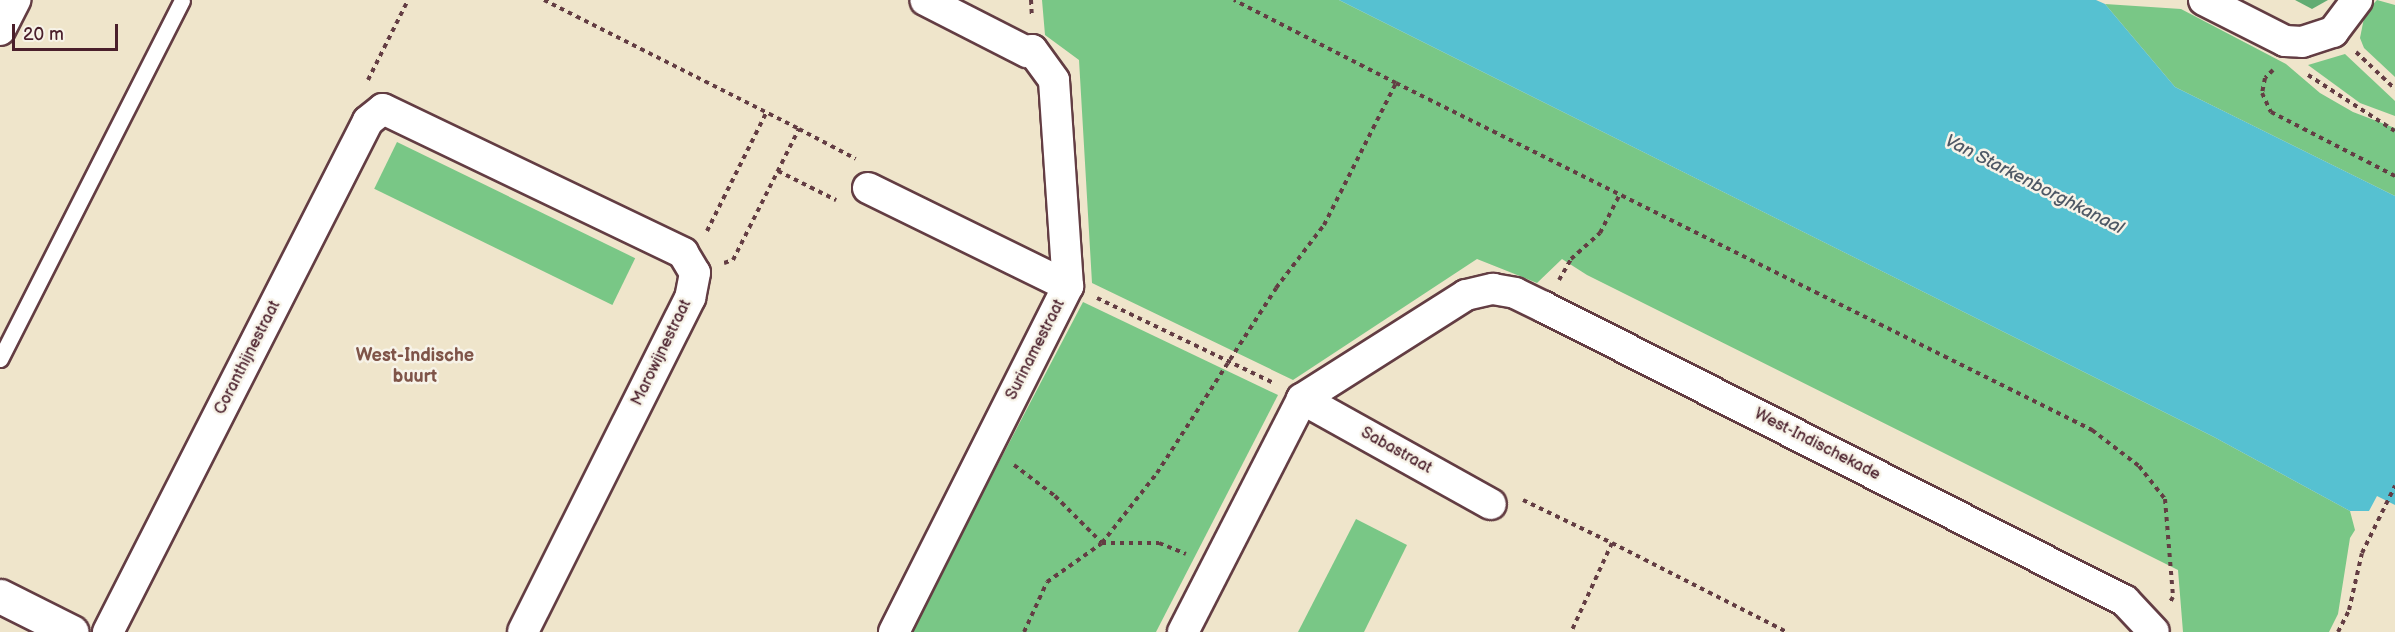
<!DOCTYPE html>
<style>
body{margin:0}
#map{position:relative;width:2395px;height:632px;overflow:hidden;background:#efe5cb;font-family:"Balsamiq Sans",sans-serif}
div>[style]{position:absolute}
.green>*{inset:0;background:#79c786;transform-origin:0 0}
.forest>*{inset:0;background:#62ac73}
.water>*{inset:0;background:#56c1d1}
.path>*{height:4px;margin-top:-2px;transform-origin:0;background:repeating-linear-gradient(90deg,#633d43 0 4.5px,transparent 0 9px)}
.roads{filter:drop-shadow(2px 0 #633d43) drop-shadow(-2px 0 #633d43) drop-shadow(0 2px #633d43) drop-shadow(0 -2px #633d43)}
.service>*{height:15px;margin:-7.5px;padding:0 7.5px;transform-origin:7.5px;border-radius:7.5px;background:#fff}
.minor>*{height:30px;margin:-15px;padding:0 15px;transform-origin:15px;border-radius:15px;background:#fff}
.tertiary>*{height:33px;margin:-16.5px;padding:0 16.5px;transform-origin:16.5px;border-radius:16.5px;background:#fff}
span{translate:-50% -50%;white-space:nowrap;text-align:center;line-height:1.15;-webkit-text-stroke:5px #f7f3e8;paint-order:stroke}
.street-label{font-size:16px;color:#4a1f2b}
.water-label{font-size:18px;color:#4e5865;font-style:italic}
.neighbourhood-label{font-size:18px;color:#7f5448;font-weight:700}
.scale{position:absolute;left:12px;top:24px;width:106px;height:27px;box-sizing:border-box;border:3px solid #4a1f2b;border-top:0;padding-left:8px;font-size:18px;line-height:21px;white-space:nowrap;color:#4a1f2b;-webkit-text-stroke:4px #f7f3e8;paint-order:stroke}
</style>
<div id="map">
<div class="green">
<div style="clip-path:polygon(1042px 0,1339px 0,2214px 437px,2350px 511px,2355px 530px,2350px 538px,2338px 614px,2329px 632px,2183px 632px,2178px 570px,1587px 275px,1562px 259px,1537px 283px,1477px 259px,1293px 380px,1092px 283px,1079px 60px,1045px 35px)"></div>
<div style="clip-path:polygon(2377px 0,2395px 5px,2395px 77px,2364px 48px,2360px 38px,2365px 13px)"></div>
<div style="clip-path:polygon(2105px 4px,2181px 9px,2286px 64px,2320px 93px,2353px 112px,2395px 128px,2395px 196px,2175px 87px)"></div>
<div style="clip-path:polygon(2345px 54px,2395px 101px,2395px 116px,2360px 103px,2308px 65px)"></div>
<div style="left:397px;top:142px;width:265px;height:52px;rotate:26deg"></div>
<div style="clip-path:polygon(1083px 302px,1278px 395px,1156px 632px,910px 632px)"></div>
<div style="clip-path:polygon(1356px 519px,1407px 545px,1364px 632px,1298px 632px)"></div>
</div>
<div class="forest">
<div style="clip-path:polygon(2295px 0,2328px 0,2312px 9px)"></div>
</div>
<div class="water">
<div style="clip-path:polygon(1339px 0,2096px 0,2105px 4px,2175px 87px,2395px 196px,2395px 505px,2377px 496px,2369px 511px,2350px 511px,2214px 437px)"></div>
</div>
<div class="path">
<div style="left:544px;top:0;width:286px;rotate:26.8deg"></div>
<div style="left:1031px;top:0;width:17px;rotate:87deg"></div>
<div style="left:2356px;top:52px;width:54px;rotate:43.5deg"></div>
<div style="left:2273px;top:70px;width:11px;rotate:135deg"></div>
<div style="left:2265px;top:78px;width:15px;rotate:101deg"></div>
<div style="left:2262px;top:93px;width:21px;rotate:65deg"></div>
<div style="left:2271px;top:112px;width:140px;rotate:27.3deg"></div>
<div style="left:2308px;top:75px;width:103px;rotate:32.8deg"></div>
<div style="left:368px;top:80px;width:89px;rotate:-63.4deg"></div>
<div style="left:1396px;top:83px;width:778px;rotate:26.5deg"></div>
<div style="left:2092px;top:430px;width:59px;rotate:37.5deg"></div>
<div style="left:2139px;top:466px;width:42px;rotate:51.8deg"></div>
<div style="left:2165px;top:499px;width:98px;rotate:85.3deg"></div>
<div style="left:2173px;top:597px;width:6px;rotate:121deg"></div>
<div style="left:778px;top:171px;width:65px;rotate:26.6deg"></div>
<div style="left:707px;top:231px;width:132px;rotate:-63.4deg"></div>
<div style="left:724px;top:263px;width:9px;rotate:-18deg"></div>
<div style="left:733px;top:260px;width:147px;rotate:-63.3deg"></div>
<div style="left:799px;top:129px;width:64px;rotate:27.8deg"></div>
<div style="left:1559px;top:280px;width:24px;rotate:-60deg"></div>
<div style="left:1571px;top:259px;width:39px;rotate:-42deg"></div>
<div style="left:1600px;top:233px;width:42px;rotate:-62.8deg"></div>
<div style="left:1097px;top:298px;width:196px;rotate:25.7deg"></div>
<div style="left:1014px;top:465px;width:51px;rotate:37.1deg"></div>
<div style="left:1055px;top:496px;width:66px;rotate:45deg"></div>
<div style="left:1102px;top:543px;width:89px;rotate:-51.8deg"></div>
<div style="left:1157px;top:473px;width:220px;rotate:-57.2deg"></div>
<div style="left:1276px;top:288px;width:79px;rotate:-52.7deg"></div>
<div style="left:1324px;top:225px;width:159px;rotate:-63.1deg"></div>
<div style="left:1396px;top:83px;width:182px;rotate:-152.9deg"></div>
<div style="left:1523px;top:500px;width:99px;rotate:25.8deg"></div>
<div style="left:1612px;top:543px;width:98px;rotate:114.7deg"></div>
<div style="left:1612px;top:543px;width:196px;rotate:27deg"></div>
<div style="left:1024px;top:632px;width:55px;rotate:-65.3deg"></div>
<div style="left:1047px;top:582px;width:67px;rotate:-35.3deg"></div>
<div style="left:1102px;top:543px;width:57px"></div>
<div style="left:1159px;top:543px;width:29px;rotate:22deg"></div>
<div style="left:2338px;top:632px;width:25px;rotate:-63deg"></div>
<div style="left:2349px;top:610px;width:58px;rotate:-77.2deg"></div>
<div style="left:2362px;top:553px;width:75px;rotate:-63.8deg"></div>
</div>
<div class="roads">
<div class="service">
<div style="left:0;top:359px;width:402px;rotate:-63.1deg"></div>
</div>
<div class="minor">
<div style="left:2204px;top:0;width:91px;rotate:26.8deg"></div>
<div style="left:2285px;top:41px;width:17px;rotate:3deg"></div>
<div style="left:2302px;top:42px;width:33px;rotate:-18deg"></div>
<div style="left:2333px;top:32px;width:40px;rotate:-53deg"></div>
<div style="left:0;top:30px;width:34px;rotate:-63deg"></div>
<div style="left:868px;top:188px;width:223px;rotate:26.1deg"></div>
<div style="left:1302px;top:399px;width:216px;rotate:29.1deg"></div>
<div style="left:108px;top:632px;width:573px;rotate:-63.03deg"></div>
<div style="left:368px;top:121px;width:19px;rotate:-39deg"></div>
<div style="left:383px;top:109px;width:333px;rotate:25.6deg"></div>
<div style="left:683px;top:253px;width:23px;rotate:59deg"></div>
<div style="left:695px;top:273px;width:25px;rotate:101deg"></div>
<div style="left:690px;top:298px;width:373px;rotate:116.6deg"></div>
<div style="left:894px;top:632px;width:387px;rotate:-63.3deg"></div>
<div style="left:1068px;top:286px;width:206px;rotate:-93.9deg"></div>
<div style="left:1054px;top:80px;width:37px;rotate:-126deg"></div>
<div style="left:1032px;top:50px;width:5px;rotate:158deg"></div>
<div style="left:1027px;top:52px;width:114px;rotate:-153deg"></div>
<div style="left:1183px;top:632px;width:262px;rotate:-62.9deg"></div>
<div style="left:1302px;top:399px;width:194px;rotate:-32.4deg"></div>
<div style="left:1466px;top:295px;width:28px;rotate:-13deg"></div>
<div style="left:1493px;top:289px;width:22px;rotate:10deg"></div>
<div style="left:1515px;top:293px;width:32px;rotate:26deg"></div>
<div style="left:1544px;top:307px;width:651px;rotate:26.84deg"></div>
<div style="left:2125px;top:601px;width:42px;rotate:46.9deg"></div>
</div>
<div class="tertiary">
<div style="left:0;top:596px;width:80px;rotate:26.6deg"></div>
</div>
</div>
<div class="street-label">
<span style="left:1036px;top:350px;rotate:-63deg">Surinamestraat</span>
<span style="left:662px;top:353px;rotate:-64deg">Marowijnestraat</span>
<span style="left:248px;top:358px;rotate:-63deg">Coranthijnestraat</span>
<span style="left:1817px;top:445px;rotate:27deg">West-Indischekade</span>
<span style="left:1396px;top:451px;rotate:29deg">Sabastraat</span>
</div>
<div class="water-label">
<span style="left:2034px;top:185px;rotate:27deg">Van Starkenborghkanaal</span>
</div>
<div class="neighbourhood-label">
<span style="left:415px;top:367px">West-Indische<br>buurt</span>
</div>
<div class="scale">20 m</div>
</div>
